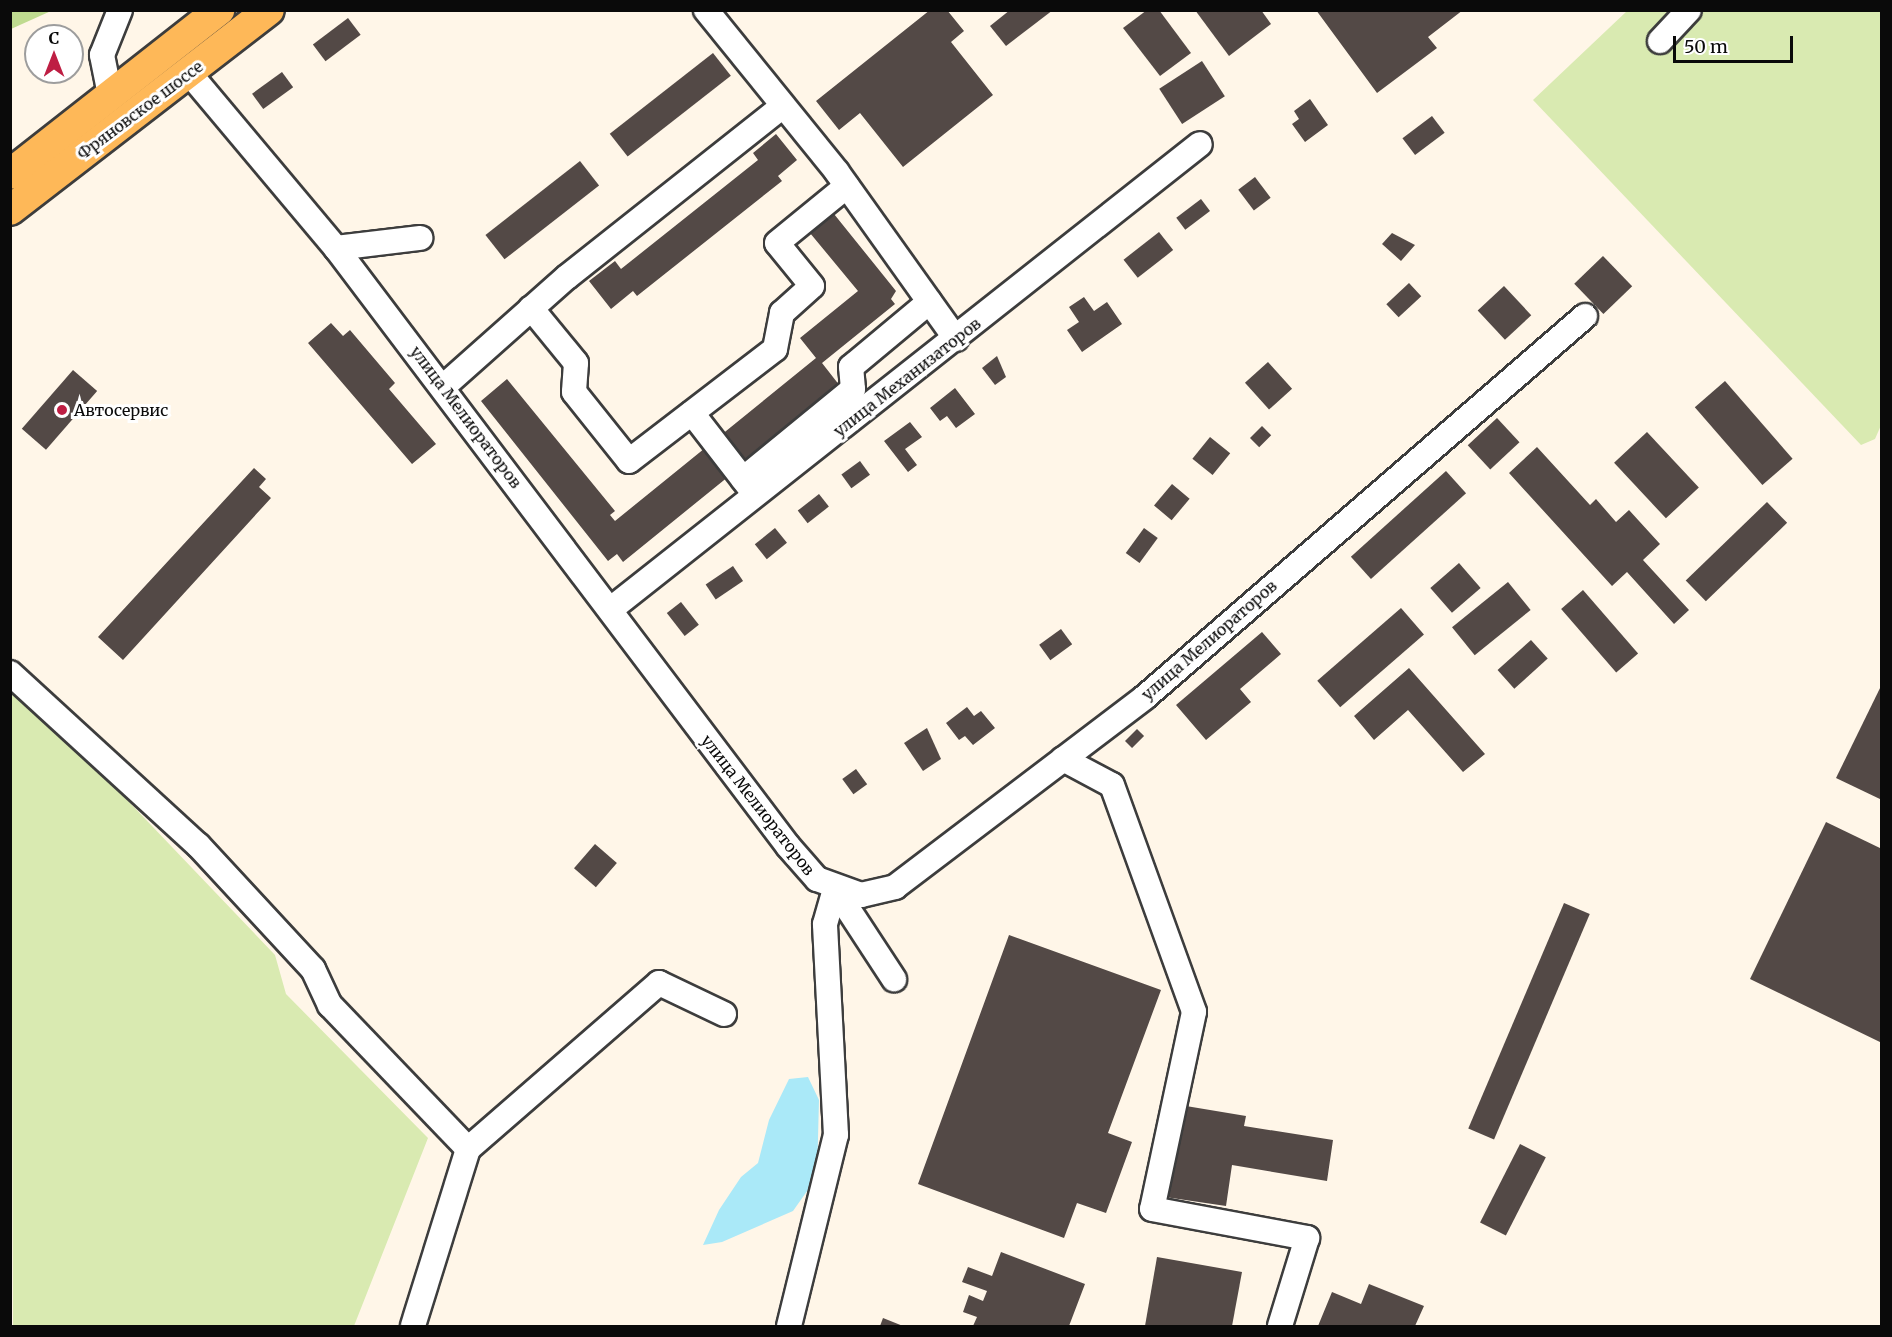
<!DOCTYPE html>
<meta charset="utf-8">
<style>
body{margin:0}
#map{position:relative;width:1892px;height:1337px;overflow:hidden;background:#fff6e8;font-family:Merriweather,serif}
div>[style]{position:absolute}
.green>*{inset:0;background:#d9eab1}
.forest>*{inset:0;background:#bfdb90}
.water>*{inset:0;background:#aae9f8}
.building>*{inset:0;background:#534946;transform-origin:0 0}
.roads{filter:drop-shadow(2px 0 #3d3d3d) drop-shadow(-2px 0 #3d3d3d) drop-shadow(0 2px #3d3d3d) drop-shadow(0 -2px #3d3d3d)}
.minor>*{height:24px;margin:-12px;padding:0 12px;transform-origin:12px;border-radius:12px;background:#fff}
.major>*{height:30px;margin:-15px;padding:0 15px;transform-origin:15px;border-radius:15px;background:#feb858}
.dots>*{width:16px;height:16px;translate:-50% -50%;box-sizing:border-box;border:3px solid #fff;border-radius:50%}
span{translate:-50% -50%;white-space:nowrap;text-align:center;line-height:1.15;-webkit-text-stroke:6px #fff;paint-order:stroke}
.street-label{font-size:16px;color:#0a0a0a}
.poi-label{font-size:16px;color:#0a0a0a}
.left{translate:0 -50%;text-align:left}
.frame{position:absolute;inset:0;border:12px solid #0a0a0a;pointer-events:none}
.north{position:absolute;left:24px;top:24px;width:60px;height:60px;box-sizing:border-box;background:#fff;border:2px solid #9d9d9d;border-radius:50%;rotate:0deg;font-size:16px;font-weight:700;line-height:24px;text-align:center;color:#0a0a0a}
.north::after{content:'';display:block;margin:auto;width:21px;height:27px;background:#be1e43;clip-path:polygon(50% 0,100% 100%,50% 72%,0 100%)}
.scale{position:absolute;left:1673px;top:36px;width:120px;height:27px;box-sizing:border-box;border:3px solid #0a0a0a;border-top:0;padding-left:8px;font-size:18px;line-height:21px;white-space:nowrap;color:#0a0a0a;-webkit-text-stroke:4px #fff;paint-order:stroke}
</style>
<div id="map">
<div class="green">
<div style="clip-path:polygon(1627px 11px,1881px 11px,1882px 423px,1875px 439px,1861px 445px,1533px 100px)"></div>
<div style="clip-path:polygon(11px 691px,109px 781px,275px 955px,286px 994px,428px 1138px,354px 1326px,13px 1326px)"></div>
</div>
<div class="forest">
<div style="clip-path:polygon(11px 10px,51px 10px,51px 11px,11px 29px)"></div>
</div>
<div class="water">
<div style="clip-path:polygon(808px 1077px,819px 1100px,817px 1177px,793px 1211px,722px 1242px,703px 1245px,719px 1210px,741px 1177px,758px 1163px,769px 1120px,789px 1079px)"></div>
</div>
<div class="building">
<div style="clip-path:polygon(930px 10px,947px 10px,964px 31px,951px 42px,993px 95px,903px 167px,860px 113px,839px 130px,816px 101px)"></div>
<div style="clip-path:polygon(1010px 10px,1053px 10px,1006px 46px,990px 26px)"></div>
<div style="clip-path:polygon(1147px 10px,1159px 10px,1191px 53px,1160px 76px,1123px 28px)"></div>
<div style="clip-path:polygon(1195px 10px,1261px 10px,1271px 24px,1229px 56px)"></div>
<div style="clip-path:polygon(1316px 10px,1463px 10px,1428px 37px,1437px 48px,1377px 93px)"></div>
<div style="left:348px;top:18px;width:21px;height:44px;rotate:53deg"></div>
<div style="left:713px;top:53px;width:29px;height:131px;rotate:52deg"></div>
<div style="left:1202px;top:61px;width:42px;height:51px;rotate:57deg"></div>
<div style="left:282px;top:72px;width:19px;height:37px;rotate:54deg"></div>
<div style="clip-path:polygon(1310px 99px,1328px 125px,1305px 142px,1292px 124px,1299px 119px,1294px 111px)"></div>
<div style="left:1432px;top:116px;width:21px;height:37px;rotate:53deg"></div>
<div style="clip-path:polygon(776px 134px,797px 160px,778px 176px,782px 181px,637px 296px,633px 291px,611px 309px,589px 281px,615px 261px,621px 269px,758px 160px,753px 153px)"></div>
<div style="left:580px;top:161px;width:31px;height:120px;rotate:52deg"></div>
<div style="left:1255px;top:177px;width:26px;height:21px;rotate:53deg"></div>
<div style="left:1201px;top:199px;width:15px;height:31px;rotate:53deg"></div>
<div style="clip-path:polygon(834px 214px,896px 291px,891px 299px,895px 304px,822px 363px,840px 386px,623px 562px,617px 554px,608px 561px,481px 401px,507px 379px,615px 511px,610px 515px,615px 521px,816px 358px,800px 338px,858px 291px,810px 233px)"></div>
<div style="left:1159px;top:232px;width:23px;height:45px;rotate:52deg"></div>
<div style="clip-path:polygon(1392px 233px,1415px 245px,1401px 261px,1382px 244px)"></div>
<div style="left:1603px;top:256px;width:42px;height:40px;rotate:46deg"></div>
<div style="left:1409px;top:283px;width:18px;height:31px;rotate:47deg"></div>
<div style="left:1504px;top:286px;width:40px;height:36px;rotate:47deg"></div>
<div style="clip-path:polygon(1084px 297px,1094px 311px,1107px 302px,1122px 324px,1082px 352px,1067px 330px,1079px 322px,1069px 307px)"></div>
<div style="clip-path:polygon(331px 323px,343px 336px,350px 330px,395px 383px,389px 389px,436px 444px,412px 464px,308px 343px)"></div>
<div style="clip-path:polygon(997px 356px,1006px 377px,995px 385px,982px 368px)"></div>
<div style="left:1268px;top:362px;width:36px;height:31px;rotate:48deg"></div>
<div style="left:73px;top:370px;width:32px;height:78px;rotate:41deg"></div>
<div style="left:1725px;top:381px;width:103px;height:40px;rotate:49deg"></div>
<div style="clip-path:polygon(955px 388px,975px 414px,956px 428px,947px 416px,940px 421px,930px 408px)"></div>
<div style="left:1497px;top:418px;width:33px;height:40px;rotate:47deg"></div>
<div style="clip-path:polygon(910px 422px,922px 437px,905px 449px,917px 465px,908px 472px,884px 441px)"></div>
<div style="left:1262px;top:426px;width:13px;height:17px;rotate:45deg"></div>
<div style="left:1647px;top:432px;width:76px;height:45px;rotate:47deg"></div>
<div style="left:1210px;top:437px;width:26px;height:28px;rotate:39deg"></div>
<div style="clip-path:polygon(1537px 447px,1590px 505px,1596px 499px,1616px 522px,1629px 510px,1660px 544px,1643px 560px,1689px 610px,1674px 624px,1627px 572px,1612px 586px,1509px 473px)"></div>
<div style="left:860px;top:461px;width:17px;height:23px;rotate:54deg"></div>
<div style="clip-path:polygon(254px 468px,266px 479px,259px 487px,271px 498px,123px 660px,98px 637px)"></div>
<div style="left:1446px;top:471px;width:30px;height:128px;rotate:48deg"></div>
<div style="left:1172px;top:484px;width:23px;height:28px;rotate:40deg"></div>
<div style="left:819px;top:494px;width:16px;height:27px;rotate:52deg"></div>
<div style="left:1767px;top:502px;width:29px;height:113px;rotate:46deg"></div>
<div style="left:775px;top:528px;width:19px;height:26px;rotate:51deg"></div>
<div style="left:1144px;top:528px;width:17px;height:31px;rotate:36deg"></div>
<div style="left:1459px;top:563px;width:33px;height:38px;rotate:49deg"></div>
<div style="left:733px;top:566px;width:18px;height:33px;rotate:56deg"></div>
<div style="left:1508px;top:582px;width:36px;height:72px;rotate:51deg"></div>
<div style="left:1583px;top:590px;width:84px;height:29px;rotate:49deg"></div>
<div style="left:681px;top:602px;width:29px;height:18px;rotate:52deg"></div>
<div style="left:1401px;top:608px;width:35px;height:111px;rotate:49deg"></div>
<div style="left:1061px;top:629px;width:19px;height:27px;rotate:54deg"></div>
<div style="clip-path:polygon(1262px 632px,1281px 654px,1240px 689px,1251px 702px,1206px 740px,1176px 705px)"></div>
<div style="left:1531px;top:640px;width:25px;height:45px;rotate:48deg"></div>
<div style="clip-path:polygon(1409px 668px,1485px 754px,1463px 772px,1408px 710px,1374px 740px,1354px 716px)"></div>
<div style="clip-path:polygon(1882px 684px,1882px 800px,1836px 778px)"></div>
<div style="clip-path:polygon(967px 707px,974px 716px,981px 711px,995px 728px,973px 745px,965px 736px,959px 740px,946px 723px)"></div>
<div style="clip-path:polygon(927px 728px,941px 759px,923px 771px,904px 743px)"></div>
<div style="left:1137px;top:729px;width:10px;height:17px;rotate:45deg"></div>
<div style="left:856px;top:769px;width:19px;height:17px;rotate:54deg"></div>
<div style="clip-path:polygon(1826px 822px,1882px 849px,1882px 1043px,1750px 979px)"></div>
<div style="left:595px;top:844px;width:29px;height:32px;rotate:41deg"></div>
<div style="left:1564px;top:903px;width:28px;height:245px;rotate:23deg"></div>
<div style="clip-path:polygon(1009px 935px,1161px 990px,1108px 1133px,1132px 1142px,1106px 1213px,1077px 1203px,1064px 1238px,918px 1184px)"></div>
<div style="clip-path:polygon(1180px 1105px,1246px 1116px,1244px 1126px,1333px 1140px,1327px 1181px,1232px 1165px,1226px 1206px,1165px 1197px)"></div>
<div style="left:1520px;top:1144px;width:29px;height:88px;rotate:27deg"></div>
<div style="clip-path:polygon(1001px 1252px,1085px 1284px,1069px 1326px,973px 1326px,977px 1317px,963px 1312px,969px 1295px,983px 1301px,987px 1291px,962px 1282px,968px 1267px,992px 1276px)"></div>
<div style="clip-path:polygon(1157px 1257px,1242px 1272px,1232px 1326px,1145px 1326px)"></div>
<div style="clip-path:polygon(1369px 1284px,1424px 1306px,1415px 1326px,1318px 1326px,1332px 1292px,1361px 1304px)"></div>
<div style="clip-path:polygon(883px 1318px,903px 1326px,880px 1326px)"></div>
</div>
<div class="roads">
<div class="minor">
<div style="left:706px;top:10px;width:208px;rotate:51deg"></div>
<div style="left:837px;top:172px;width:205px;rotate:54.5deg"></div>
<div style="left:1660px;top:41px;width:42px;rotate:-46.9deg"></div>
<div style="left:189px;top:73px;width:229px;rotate:50deg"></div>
<div style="left:336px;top:248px;width:750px;rotate:52.92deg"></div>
<div style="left:788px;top:846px;width:44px;rotate:48.7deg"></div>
<div style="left:817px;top:879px;width:47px;rotate:20deg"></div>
<div style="left:861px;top:895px;width:35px;rotate:-13deg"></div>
<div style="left:895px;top:887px;width:314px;rotate:-37.2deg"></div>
<div style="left:1145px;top:697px;width:582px;rotate:-40.89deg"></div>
<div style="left:110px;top:95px;width:41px;rotate:-101.3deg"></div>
<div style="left:102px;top:55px;width:48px;rotate:-68.2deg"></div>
<div style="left:336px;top:248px;width:85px;rotate:-6.8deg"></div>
<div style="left:531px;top:308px;width:71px;rotate:50.7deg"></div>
<div style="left:576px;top:363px;width:29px;rotate:94deg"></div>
<div style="left:574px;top:392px;width:88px;rotate:51.4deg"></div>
<div style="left:629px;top:461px;width:184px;rotate:-37.5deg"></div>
<div style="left:775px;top:349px;width:37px;rotate:-79deg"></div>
<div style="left:782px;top:313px;width:40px;rotate:-42deg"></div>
<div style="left:812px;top:286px;width:55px;rotate:-129.1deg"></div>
<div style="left:777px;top:243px;width:90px;rotate:-39.2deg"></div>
<div style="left:443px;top:387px;width:166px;rotate:-41.6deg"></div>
<div style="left:567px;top:277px;width:272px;rotate:-38.4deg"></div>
<div style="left:692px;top:413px;width:100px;rotate:52.3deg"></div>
<div style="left:743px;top:479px;width:142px;rotate:-39.3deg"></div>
<div style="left:853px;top:389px;width:22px;rotate:-95deg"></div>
<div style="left:851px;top:367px;width:102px;rotate:-39.8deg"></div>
<div style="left:611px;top:609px;width:750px;rotate:-38.29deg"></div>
<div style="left:10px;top:673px;width:255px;rotate:42.5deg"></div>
<div style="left:198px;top:845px;width:169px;rotate:47.2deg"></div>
<div style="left:313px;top:969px;width:40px;rotate:65deg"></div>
<div style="left:330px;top:1005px;width:199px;rotate:46.2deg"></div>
<div style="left:468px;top:1149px;width:185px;rotate:107.3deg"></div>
<div style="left:1063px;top:759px;width:55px;rotate:28deg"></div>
<div style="left:1112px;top:785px;width:241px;rotate:70.1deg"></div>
<div style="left:1194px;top:1012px;width:201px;rotate:102deg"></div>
<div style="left:1152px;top:1209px;width:158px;rotate:10.6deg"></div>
<div style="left:1307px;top:1238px;width:92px;rotate:107.1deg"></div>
<div style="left:468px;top:1149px;width:253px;rotate:-41deg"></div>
<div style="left:659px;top:983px;width:72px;rotate:25.5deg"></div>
<div style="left:789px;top:1326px;width:197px;rotate:-76.2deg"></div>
<div style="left:836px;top:1135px;width:211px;rotate:-93deg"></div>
<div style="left:825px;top:924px;width:36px;rotate:-74deg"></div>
<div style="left:835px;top:889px;width:108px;rotate:56.8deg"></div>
</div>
<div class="major">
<div style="left:10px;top:174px;width:266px;rotate:-38.1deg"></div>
<div style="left:10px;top:210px;width:327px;rotate:-37.7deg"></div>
</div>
</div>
<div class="dots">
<div style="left:62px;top:410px;background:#be1e43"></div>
</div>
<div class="street-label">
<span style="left:140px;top:110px;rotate:-37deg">Фряновское шоссе</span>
<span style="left:907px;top:377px;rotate:-38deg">улица Механизаторов</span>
<span style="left:466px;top:417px;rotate:53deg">улица Мелиораторов</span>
<span style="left:1209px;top:640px;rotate:-41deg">улица Мелиораторов</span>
<span style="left:758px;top:805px;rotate:52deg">улица Мелиораторов</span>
</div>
<div class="poi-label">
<span class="left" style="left:74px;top:410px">Автосервис</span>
</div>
<div class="frame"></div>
<div class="north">С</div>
<div class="scale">50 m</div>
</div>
